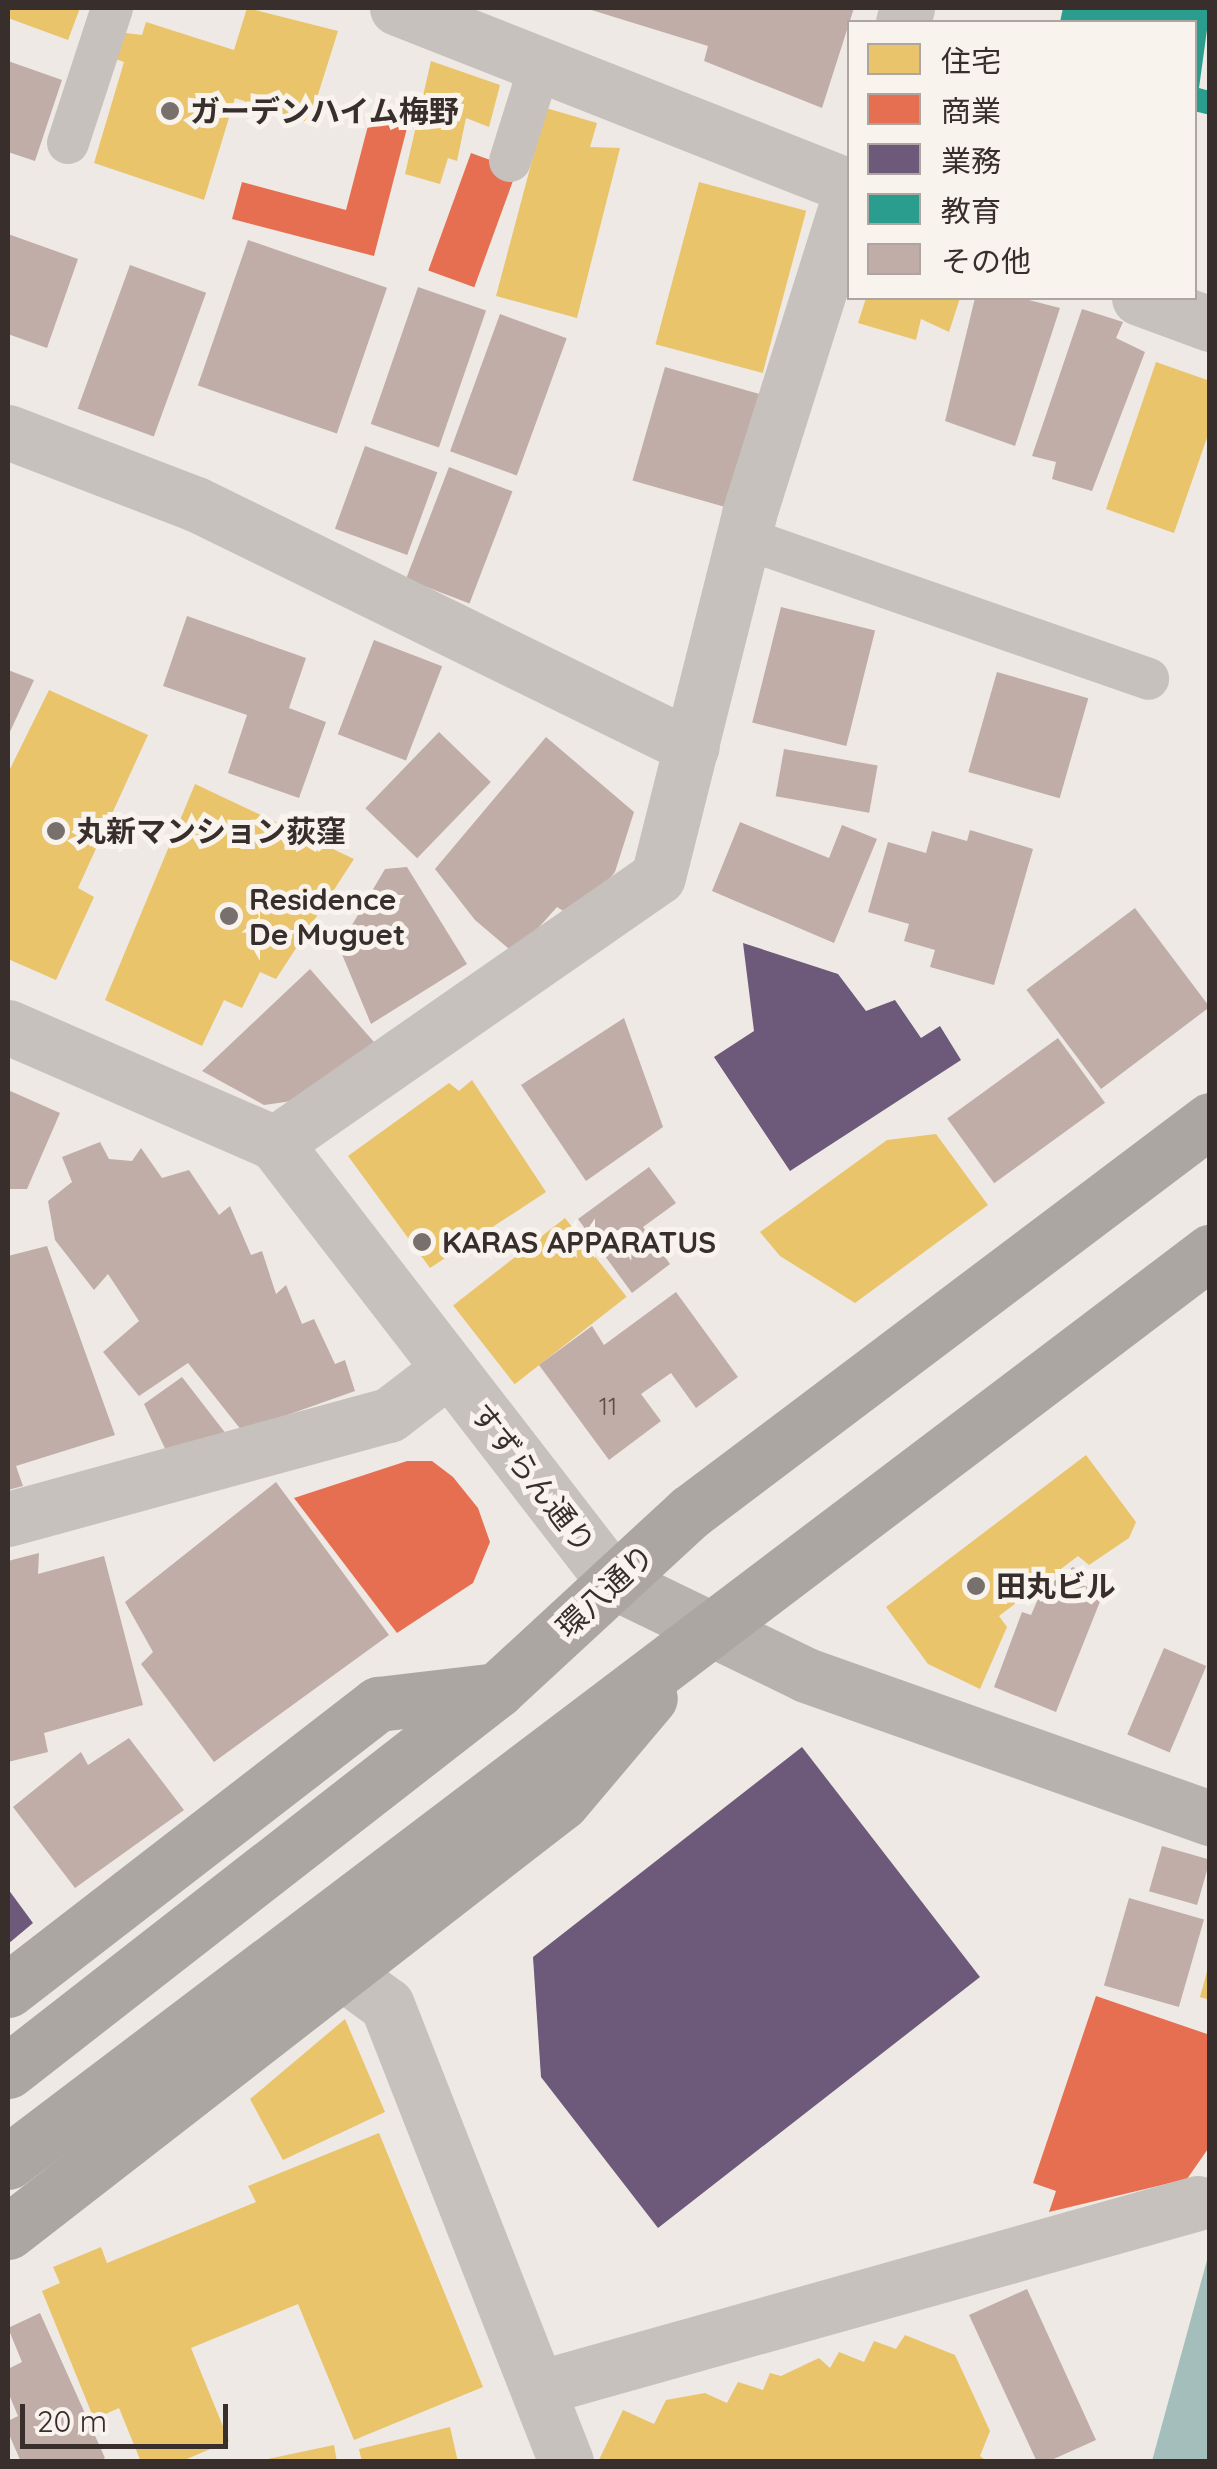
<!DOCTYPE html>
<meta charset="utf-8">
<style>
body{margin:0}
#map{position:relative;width:1217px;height:2469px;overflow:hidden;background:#eee9e4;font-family:Quicksand,"Noto Sans JP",sans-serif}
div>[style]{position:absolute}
.water>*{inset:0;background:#a3bebb}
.homes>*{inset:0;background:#e9c46a;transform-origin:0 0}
.shops>*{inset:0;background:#e76f51;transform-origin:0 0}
.offices>*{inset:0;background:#6d597a}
.schools>*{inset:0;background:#2a9d8f}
.building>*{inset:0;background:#c0ada8;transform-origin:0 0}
.lane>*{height:42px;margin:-21px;padding:0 21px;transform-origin:21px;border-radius:21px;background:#c7c1be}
.street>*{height:55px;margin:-27.5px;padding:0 27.5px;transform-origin:27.5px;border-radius:27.5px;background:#c7c1be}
.secondary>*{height:55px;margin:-27.5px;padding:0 27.5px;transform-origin:27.5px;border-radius:27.5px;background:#b8b2ae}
.primary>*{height:55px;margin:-27.5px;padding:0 27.5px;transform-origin:27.5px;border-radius:27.5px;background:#aca6a3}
.dots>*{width:28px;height:28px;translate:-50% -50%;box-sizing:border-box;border:5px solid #f9f3ee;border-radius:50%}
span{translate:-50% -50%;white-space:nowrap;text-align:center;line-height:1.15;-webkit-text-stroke:10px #f9f3ee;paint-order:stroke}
.number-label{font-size:25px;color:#5a4e4b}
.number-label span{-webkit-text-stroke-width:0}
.poi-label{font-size:30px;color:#382f2c;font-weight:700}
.left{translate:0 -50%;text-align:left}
.street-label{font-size:30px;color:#382f2c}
.frame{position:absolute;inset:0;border:10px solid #382f2c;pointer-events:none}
.legend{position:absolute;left:847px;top:20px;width:350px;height:280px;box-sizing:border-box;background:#f9f3ee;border:2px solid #aca5a0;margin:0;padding:12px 18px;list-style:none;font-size:30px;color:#382f2c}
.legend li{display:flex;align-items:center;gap:20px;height:50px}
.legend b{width:50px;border:2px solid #aca5a0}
.scale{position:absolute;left:20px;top:2404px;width:208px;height:45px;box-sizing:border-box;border:5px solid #382f2c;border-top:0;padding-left:12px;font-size:30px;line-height:35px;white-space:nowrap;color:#382f2c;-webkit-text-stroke:8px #f9f3ee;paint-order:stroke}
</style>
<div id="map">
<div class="water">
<div style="clip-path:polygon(1209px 2253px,1209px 2461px,1152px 2461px)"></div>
</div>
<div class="homes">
<div style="clip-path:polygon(8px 8px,80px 8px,68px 40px,8px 18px)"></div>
<div style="clip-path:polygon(247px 8px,338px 31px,309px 123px,235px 98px,204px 200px,94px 163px,124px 62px,115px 59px,118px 32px,142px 35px,146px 22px,234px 50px)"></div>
<div style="clip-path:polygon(431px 61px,500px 85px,489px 127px,466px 118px,457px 161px,448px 158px,440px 184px,405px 174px)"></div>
<div style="clip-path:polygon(546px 108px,597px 123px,590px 147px,620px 148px,577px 318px,496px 296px)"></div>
<div style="left:699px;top:182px;width:111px;height:168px;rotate:15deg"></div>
<div style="clip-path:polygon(866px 298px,960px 298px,949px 332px,921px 319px,916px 340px,858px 323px)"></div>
<div style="clip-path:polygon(1156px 362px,1210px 381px,1210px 429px,1174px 533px,1106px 509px)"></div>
<div style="clip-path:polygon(49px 690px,148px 735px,78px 888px,94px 897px,56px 980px,8px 959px,8px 773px)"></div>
<div style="clip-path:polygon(195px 784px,354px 859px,276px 979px,260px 972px,242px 1008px,224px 1000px,202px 1046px,105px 1000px)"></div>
<div style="clip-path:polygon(472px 1080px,546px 1192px,430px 1268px,348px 1156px,449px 1083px,459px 1091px)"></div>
<div style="clip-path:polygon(936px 1134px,988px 1205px,855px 1303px,780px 1256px,760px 1232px,887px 1140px)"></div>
<div style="left:565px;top:1218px;width:100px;height:142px;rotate:52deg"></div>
<div style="clip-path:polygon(1086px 1455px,1136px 1522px,1129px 1538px,1089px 1565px,1078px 1556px,999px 1616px,1007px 1627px,980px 1689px,928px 1664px,886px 1607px)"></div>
<div style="clip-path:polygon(1208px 1968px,1210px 1968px,1210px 2000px,1200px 1997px)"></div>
<div style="clip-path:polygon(345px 2019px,385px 2112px,283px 2160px,250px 2099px)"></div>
<div style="clip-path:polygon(379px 2133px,483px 2387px,354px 2440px,298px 2304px,191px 2348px,229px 2441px,180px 2462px,141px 2462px,119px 2408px,94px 2419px,42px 2291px,60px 2283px,53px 2267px,101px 2247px,107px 2263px,256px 2202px,248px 2186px)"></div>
<div style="clip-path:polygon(905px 2335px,955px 2355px,990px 2431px,980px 2456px,988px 2462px,598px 2462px,623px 2410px,654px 2424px,666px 2400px,705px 2393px,727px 2403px,738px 2382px,763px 2390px,770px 2373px,781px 2376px,819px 2358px,830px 2368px,839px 2352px,864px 2362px,874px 2341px,896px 2349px)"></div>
<div style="clip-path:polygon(450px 2427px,458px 2462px,362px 2462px,359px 2449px)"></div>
<div style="clip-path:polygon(334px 2445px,337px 2462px,263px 2462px,263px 2460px)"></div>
</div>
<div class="shops">
<div style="clip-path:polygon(370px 118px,407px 128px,374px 256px,232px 219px,242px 182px,346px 210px)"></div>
<div style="left:471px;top:153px;width:49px;height:125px;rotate:20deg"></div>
<div style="clip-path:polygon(407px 1461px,432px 1461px,453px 1477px,478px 1508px,490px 1542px,473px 1583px,397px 1633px,294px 1498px)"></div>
<div style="clip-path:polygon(1096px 1996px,1210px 2035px,1210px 2146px,1187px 2179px,1049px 2212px,1056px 2191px,1033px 2183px)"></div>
</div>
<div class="offices">
<div style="clip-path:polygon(743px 943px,838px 974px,866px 1011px,895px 1000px,921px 1038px,940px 1026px,961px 1060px,790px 1171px,714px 1057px,754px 1031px)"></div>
<div style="clip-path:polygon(802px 1747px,980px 1977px,658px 2228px,541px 2077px,533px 1957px)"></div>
<div style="clip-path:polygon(8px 1889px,33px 1923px,8px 1944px)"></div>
</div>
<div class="schools">
<div style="clip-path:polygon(1063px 8px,1210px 8px,1199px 88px,1210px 91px,1210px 115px,1194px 111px,1194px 22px,1060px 22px)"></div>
</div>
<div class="building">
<div style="clip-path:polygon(585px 8px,854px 8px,822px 108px,704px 61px,708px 46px)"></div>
<div style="clip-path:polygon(8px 61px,62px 80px,35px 161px,8px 152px)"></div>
<div style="clip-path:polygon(8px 234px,78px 259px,47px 348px,8px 334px)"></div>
<div style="left:248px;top:240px;width:147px;height:154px;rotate:19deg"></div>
<div style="left:130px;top:265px;width:81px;height:153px;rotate:20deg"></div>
<div style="left:418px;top:287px;width:72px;height:145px;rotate:19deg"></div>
<div style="clip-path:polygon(975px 298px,1021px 298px,1060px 308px,1015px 446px,945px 421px)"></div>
<div style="clip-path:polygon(1082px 309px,1123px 322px,1116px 338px,1145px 352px,1092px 491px,1052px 479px,1056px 462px,1032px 456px)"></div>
<div style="left:500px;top:314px;width:71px;height:146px;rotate:20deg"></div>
<div style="left:665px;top:367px;width:100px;height:118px;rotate:16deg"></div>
<div style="left:365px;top:446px;width:77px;height:88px;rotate:20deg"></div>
<div style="left:449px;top:467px;width:68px;height:120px;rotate:21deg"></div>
<div style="left:781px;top:607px;width:97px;height:119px;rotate:14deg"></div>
<div style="clip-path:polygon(187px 616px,306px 658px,289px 708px,326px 722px,299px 798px,228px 773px,247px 715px,163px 686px)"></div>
<div style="left:374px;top:640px;width:73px;height:101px;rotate:21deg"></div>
<div style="clip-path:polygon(8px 670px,34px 680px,8px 736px)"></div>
<div style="left:997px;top:672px;width:95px;height:104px;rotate:16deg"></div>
<div style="left:439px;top:732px;width:72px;height:106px;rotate:44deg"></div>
<div style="clip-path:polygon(546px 737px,634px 812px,615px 872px,594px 898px,571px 916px,557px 907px,515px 954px,475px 920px,435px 869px)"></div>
<div style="left:784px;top:749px;width:95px;height:48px;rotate:10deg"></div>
<div style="clip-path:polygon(740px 822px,829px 858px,842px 825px,877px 839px,834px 943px,712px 891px)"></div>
<div style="clip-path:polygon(970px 830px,1033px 849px,994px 985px,930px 967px,935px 950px,904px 941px,909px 924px,868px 912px,888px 842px,926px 853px,932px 831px,967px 841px)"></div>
<div style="clip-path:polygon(407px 867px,467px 964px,371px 1024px,339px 947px,385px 869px)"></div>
<div style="left:1135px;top:908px;width:124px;height:136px;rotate:53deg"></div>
<div style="clip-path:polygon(310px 969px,381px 1050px,306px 1099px,264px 1105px,202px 1071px)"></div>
<div style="clip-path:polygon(624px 1018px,663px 1127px,586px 1181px,521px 1085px)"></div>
<div style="left:1058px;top:1038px;width:80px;height:137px;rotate:54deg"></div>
<div style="clip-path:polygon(8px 1090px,60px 1113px,27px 1189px,8px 1189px)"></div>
<div style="clip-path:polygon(100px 1142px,109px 1159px,132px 1161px,141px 1148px,162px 1178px,189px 1170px,219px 1215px,230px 1206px,251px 1255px,262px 1251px,276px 1294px,286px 1285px,302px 1324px,314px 1319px,335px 1364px,345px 1360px,355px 1391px,242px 1431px,188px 1363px,139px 1396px,103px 1352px,139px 1321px,108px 1274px,94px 1290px,55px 1240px,48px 1201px,72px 1182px,62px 1157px)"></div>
<div style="clip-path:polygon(649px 1167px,676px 1203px,643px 1227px,670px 1264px,632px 1293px,578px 1219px)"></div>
<div style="clip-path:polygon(47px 1246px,115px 1435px,16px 1466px,23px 1486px,8px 1490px,8px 1256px)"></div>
<div style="clip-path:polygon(676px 1292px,738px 1377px,696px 1408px,671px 1373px,641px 1394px,661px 1421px,609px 1460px,539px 1365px,592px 1326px,604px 1345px)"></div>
<div style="clip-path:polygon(182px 1377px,230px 1439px,169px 1457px,144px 1404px)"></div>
<div style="clip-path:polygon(276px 1482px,389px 1635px,214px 1762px,141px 1664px,153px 1652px,125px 1602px)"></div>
<div style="clip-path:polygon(39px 1553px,38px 1574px,104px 1556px,143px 1705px,44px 1733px,48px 1752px,8px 1762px,8px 1561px)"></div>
<div style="clip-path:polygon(1073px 1567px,1085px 1574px,1081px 1584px,1103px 1594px,1056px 1712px,994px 1687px,1022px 1612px,1031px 1615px,1042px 1590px)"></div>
<div style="left:1164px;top:1648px;width:46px;height:94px;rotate:23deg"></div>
<div style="clip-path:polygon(129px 1738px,184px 1810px,75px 1888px,13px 1807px,81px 1752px,88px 1765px)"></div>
<div style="left:1162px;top:1846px;width:50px;height:47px;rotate:16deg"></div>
<div style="left:1129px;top:1898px;width:78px;height:91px;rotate:16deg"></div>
<div style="clip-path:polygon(1027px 2289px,1096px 2440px,1047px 2462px,1037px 2462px,969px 2315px)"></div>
<div style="clip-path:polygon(40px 2313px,105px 2458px,98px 2462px,21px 2462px,8px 2432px,8px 2421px,18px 2416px,8px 2392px,8px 2369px,22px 2362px,8px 2328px)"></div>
</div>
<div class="lane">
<div style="left:68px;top:143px;width:142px;rotate:-71.9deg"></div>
<div style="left:510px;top:161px;width:101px;rotate:-72.6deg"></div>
<div style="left:744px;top:538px;width:428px;rotate:19.2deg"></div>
</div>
<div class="street">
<div style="left:397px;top:8px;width:487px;rotate:21.5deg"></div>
<div style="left:903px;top:22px;width:15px;rotate:-74deg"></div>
<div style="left:1139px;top:298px;width:76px;rotate:20.1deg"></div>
<div style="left:8px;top:432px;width:201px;rotate:21deg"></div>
<div style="left:196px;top:504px;width:552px;rotate:26.1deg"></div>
<div style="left:8px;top:1027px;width:291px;rotate:23.5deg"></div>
<div style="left:275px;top:1143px;width:555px;rotate:52.32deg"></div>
<div style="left:275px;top:1143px;width:466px;rotate:-34.8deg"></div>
<div style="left:658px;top:877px;width:374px;rotate:-75.9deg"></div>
<div style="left:749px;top:514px;width:336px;rotate:-72.5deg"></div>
<div style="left:8px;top:1519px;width:395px;rotate:-15.3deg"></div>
<div style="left:389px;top:1415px;width:76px;rotate:-37.5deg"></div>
<div style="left:343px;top:1973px;width:54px;rotate:36deg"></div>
<div style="left:387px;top:2005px;width:491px;rotate:68.6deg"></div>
<div style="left:538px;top:2388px;width:685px;rotate:-15.66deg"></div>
</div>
<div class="secondary">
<div style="left:614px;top:1582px;width:213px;rotate:25.8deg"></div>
<div style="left:806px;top:1675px;width:429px;rotate:19.5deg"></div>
</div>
<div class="primary">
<div style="left:8px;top:1990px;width:468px;rotate:-37.7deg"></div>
<div style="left:378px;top:1704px;width:120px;rotate:-6.7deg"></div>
<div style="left:8px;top:2071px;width:620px;rotate:-37.92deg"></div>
<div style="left:497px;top:1690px;width:263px;rotate:-42.7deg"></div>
<div style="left:690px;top:1512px;width:651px;rotate:-37.01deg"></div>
<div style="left:8px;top:2162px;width:1508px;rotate:-37.13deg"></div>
<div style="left:8px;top:2232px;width:701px;rotate:-37.82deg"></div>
<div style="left:562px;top:1802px;width:136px;rotate:-49.8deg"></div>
</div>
<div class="dots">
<div style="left:170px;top:111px;background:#78706c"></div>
<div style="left:56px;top:831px;background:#78706c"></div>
<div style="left:229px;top:916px;background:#78706c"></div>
<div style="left:422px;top:1242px;background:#78706c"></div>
<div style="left:976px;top:1586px;background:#78706c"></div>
</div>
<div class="number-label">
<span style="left:608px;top:1406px">11</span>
</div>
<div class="poi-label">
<span class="left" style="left:190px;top:111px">ガーデンハイム梅野</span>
<span class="left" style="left:76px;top:831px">丸新マンション荻窪</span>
<span class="left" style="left:249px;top:916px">Residence<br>De Muguet</span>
<span class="left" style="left:442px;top:1242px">KARAS APPARATUS</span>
<span class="left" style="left:996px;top:1586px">田丸ビル</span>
</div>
<div class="street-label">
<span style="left:533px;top:1478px;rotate:52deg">すずらん通り</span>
<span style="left:605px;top:1591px;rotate:-43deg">環八通り</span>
</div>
<div class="frame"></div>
<ul class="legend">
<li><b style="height:28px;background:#e9c46a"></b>住宅</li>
<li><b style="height:28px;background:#e76f51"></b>商業</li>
<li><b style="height:28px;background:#6d597a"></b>業務</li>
<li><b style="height:28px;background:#2a9d8f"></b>教育</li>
<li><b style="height:28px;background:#c0ada8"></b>その他</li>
</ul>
<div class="scale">20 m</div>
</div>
